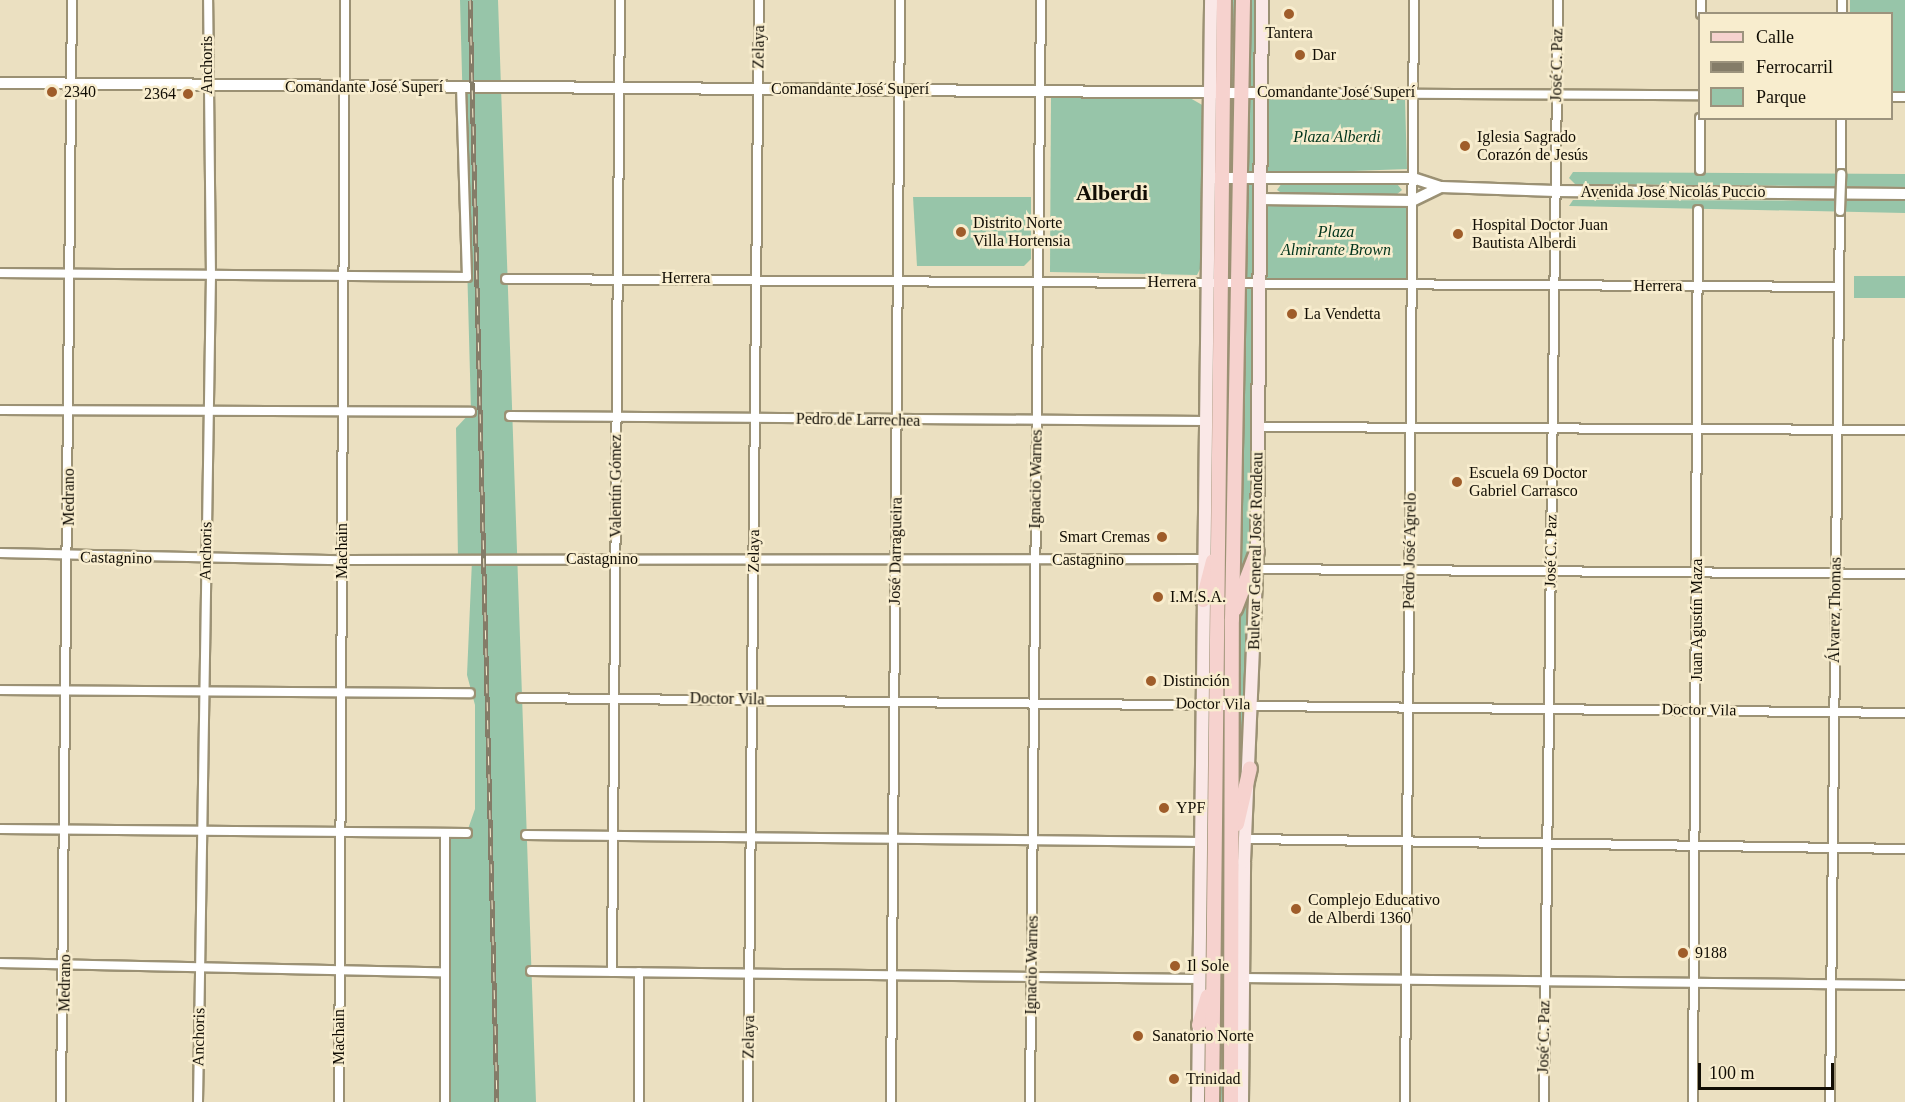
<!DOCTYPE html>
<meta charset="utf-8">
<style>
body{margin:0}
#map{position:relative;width:1905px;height:1102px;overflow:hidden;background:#ebe0c1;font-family:Georgia,serif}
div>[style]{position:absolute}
.green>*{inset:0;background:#97c5a9;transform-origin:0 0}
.roads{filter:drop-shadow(2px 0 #9b9174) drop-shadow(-2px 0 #9b9174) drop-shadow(0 2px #9b9174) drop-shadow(0 -2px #9b9174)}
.minor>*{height:8px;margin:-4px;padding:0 4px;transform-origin:4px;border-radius:4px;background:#fff}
.tertiary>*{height:10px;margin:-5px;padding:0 5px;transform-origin:5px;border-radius:5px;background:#fff}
.secondary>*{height:12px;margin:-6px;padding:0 6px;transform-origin:6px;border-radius:6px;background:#fae8e7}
.primary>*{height:14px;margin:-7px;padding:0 7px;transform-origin:7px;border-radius:7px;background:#f6d2ce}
.rail>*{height:5px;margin-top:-2.5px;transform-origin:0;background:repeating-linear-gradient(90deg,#f8edce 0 9px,#847c68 0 18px);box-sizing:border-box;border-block:2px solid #847c68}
.bridges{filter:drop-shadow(2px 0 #9b9174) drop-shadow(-2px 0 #9b9174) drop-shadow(0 2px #9b9174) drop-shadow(0 -2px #9b9174)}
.minor-bridge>*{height:8px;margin:-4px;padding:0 4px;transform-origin:4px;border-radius:4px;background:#fff}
.dots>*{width:16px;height:16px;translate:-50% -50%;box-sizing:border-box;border:3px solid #f8edce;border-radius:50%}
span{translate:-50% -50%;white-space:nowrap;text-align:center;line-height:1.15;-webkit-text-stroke:5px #f8edce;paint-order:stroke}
.poi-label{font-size:16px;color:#110d04}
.left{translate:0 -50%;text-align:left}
.right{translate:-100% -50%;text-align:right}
.street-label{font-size:16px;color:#110d04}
.park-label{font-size:16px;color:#00341c;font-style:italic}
.district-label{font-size:22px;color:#110d04;font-weight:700}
.legend{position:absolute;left:1698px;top:12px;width:195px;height:108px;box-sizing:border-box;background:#f8edce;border:2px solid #9c937d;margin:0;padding:8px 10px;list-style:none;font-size:18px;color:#110d04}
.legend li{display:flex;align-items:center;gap:12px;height:30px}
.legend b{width:30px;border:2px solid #9c937d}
.scale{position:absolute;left:1698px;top:1063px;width:136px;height:27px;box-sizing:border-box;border:3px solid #110d04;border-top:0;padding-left:8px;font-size:18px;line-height:21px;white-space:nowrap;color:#110d04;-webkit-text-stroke:4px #f8edce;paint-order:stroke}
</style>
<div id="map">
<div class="green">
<div style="clip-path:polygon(460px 0,498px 0,536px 1102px,445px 1102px,445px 835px,467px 832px,475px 809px,475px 705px,467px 675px,472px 560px,458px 560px,456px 428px,471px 412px)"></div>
<div style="clip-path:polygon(1211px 0,1262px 0,1260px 199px,1412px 201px,1413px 284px,1259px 283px,1242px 1102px,1198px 1102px)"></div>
<div style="clip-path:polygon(1850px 0,1905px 0,1905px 93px,1892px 92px,1892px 14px,1850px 13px)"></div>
<div style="clip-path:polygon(1051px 97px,1190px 98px,1204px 106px,1205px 259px,1197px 275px,1050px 272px)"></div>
<div style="clip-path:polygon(1264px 99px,1405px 100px,1407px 169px,1271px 174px,1264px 169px)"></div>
<div style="clip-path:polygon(1573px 172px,1905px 174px,1905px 187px,1575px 184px,1569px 178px)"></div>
<div style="clip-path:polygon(1282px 183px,1397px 184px,1402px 190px,1396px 195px,1283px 194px,1277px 190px)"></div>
<div style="clip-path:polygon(913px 197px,1031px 197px,1031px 259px,1024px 266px,917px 266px)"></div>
<div style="clip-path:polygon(1573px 200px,1905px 201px,1905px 213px,1569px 206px)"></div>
<div style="left:1854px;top:276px;width:51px;height:22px"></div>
</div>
<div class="roads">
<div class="minor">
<div style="left:1701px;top:14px;width:14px;rotate:-90deg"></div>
<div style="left:1842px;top:14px;width:14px;rotate:-90deg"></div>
<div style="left:1261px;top:93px;width:439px;rotate:0.3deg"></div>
<div style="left:1892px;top:97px;width:13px"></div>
<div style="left:1700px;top:170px;width:52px;rotate:-90deg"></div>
<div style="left:1841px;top:174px;width:56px;rotate:-90deg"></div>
<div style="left:0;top:273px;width:467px;rotate:0.5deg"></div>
<div style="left:467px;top:277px;width:190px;rotate:-91.8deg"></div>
<div style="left:506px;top:279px;width:1333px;rotate:0.34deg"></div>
<div style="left:0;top:410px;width:471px;rotate:0.2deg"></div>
<div style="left:510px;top:416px;width:695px;rotate:0.41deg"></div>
<div style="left:1258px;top:427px;width:647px;rotate:0.27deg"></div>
<div style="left:0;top:553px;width:341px;rotate:1.2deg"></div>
<div style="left:341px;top:560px;width:863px;rotate:-0.07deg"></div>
<div style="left:1256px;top:569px;width:649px;rotate:0.44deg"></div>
<div style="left:0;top:690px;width:470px;rotate:0.4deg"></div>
<div style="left:521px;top:698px;width:1384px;rotate:0.62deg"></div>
<div style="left:0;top:829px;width:467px;rotate:0.5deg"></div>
<div style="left:526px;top:835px;width:675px;rotate:0.59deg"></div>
<div style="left:1248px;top:839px;width:657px;rotate:0.87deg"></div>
<div style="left:0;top:963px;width:444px;rotate:1.2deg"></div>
<div style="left:531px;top:971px;width:668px;rotate:0.69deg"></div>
<div style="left:612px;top:972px;width:972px;rotate:-89.53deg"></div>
<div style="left:1242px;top:978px;width:663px;rotate:0.6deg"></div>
<div style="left:61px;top:1102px;width:1102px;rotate:-89.43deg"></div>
<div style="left:198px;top:1102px;width:825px;rotate:-89.1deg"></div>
<div style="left:211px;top:277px;width:277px;rotate:-90.6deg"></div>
<div style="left:339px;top:1102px;width:1102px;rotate:-89.69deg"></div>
<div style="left:445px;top:1102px;width:267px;rotate:-90deg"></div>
<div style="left:639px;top:1102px;width:130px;rotate:-90deg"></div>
<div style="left:748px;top:1102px;width:1102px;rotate:-89.43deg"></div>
<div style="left:891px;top:1102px;width:1102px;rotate:-89.53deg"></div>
<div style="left:1030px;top:1102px;width:1102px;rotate:-89.43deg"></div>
<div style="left:1405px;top:1102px;width:1102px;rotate:-89.53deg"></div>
<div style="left:1544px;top:1102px;width:1102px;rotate:-89.27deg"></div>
<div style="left:1693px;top:1102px;width:892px;rotate:-89.68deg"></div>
<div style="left:1830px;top:1102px;width:891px;rotate:-89.36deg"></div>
</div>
<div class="tertiary">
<div style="left:0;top:83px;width:1261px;rotate:0.45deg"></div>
<div style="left:1214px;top:178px;width:199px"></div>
<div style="left:1413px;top:178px;width:29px;rotate:18deg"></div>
<div style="left:1441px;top:187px;width:114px;rotate:2deg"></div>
<div style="left:1555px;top:191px;width:350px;rotate:0.5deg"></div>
<div style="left:1260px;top:199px;width:152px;rotate:0.8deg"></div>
<div style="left:1412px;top:201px;width:32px;rotate:-26deg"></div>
</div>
<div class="secondary">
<div style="left:1198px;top:1102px;width:1102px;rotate:-89.32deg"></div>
<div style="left:1242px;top:1102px;width:240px;rotate:-89.5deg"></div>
<div style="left:1244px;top:862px;width:310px;rotate:-87.6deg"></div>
<div style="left:1257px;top:552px;width:552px;rotate:-89.48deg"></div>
</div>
<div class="primary">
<div style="left:1203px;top:600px;width:40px;rotate:-75.6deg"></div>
<div style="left:1235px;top:609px;width:61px;rotate:-68.9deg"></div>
<div style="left:1237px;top:824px;width:57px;rotate:-76.9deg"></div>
<div style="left:1199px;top:1025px;width:30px;rotate:-73deg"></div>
<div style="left:1212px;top:1102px;width:1102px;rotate:-89.38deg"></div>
<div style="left:1231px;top:1102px;width:483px;rotate:-89.9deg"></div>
<div style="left:1232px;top:619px;width:619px;rotate:-88.98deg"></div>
</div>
</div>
<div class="rail">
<div style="left:470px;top:0;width:1102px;rotate:88.6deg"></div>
</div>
<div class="bridges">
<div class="minor-bridge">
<div style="left:1840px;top:211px;width:37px;rotate:-88deg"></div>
</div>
</div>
<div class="dots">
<div style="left:1289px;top:14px;background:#9f5d2a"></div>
<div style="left:1300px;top:55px;background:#9f5d2a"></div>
<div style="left:52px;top:92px;background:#9f5d2a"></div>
<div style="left:188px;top:94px;background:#9f5d2a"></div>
<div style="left:1465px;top:146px;background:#9f5d2a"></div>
<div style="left:961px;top:232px;background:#9f5d2a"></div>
<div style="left:1458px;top:234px;background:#9f5d2a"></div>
<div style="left:1292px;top:314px;background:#9f5d2a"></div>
<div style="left:1457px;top:482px;background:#9f5d2a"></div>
<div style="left:1162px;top:537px;background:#9f5d2a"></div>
<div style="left:1158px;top:597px;background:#9f5d2a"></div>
<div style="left:1151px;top:681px;background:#9f5d2a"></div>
<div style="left:1164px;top:808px;background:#9f5d2a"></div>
<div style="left:1296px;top:909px;background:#9f5d2a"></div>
<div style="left:1683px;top:953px;background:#9f5d2a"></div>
<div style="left:1175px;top:966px;background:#9f5d2a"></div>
<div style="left:1138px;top:1036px;background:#9f5d2a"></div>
<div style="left:1174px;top:1079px;background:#9f5d2a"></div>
</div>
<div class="poi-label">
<span style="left:1289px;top:33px">Tantera</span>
<span class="left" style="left:1312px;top:55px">Dar</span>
<span class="left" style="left:64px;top:92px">2340</span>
<span class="right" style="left:176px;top:94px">2364</span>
<span class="left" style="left:1477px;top:146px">Iglesia Sagrado<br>Corazón de Jesús</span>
<span class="left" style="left:973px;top:232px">Distrito Norte<br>Villa Hortensia</span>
<span class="left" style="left:1472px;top:234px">Hospital Doctor Juan<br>Bautista Alberdi</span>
<span class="left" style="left:1304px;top:314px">La Vendetta</span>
<span class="left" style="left:1469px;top:482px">Escuela 69 Doctor<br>Gabriel Carrasco</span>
<span class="right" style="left:1150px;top:537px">Smart Cremas</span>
<span class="left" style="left:1170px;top:597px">I.M.S.A.</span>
<span class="left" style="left:1163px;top:681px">Distinción</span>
<span class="left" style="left:1176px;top:808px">YPF</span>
<span class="left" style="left:1308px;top:909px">Complejo Educativo<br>de Alberdi 1360</span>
<span class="left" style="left:1695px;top:953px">9188</span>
<span class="left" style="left:1187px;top:966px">Il Sole</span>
<span class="left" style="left:1152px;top:1036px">Sanatorio Norte</span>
<span class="left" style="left:1186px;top:1079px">Trinidad</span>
</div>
<div class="street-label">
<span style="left:759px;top:47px;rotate:-89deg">Zelaya</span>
<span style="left:207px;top:65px;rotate:-90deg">Anchoris</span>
<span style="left:1557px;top:65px;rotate:-89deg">José C. Paz</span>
<span style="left:364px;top:87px">Comandante José Superí</span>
<span style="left:850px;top:89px">Comandante José Superí</span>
<span style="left:1336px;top:92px">Comandante José Superí</span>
<span style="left:1673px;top:192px">Avenida José Nicolás Puccio</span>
<span style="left:686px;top:278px">Herrera</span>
<span style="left:1172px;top:282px">Herrera</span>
<span style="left:1658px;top:286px">Herrera</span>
<span style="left:858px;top:420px;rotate:1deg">Pedro de Larrechea</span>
<span style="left:1036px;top:479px;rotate:-89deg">Ignacio Warnes</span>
<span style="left:616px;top:486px;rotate:-90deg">Valentín Gómez</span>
<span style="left:69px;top:497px;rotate:-90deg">Medrano</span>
<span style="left:206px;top:551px;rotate:-89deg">Anchoris</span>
<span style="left:342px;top:551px;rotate:-90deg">Machain</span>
<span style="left:754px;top:551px;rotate:-89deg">Zelaya</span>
<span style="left:896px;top:551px;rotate:-89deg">José Darragueira</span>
<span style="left:1256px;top:551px;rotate:-89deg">Bulevar General José Rondeau</span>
<span style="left:1410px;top:551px;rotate:-89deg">Pedro José Agrelo</span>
<span style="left:1551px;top:551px;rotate:-89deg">José C. Paz</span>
<span style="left:116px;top:558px;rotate:1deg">Castagnino</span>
<span style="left:602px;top:559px">Castagnino</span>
<span style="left:1088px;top:560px">Castagnino</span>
<span style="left:1835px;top:610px;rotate:-89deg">Álvarez Thomas</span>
<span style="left:1697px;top:620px;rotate:-90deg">Juan Agustín Maza</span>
<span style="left:727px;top:699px;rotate:1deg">Doctor Vila</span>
<span style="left:1213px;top:704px;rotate:1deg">Doctor Vila</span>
<span style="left:1699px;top:710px;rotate:1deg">Doctor Vila</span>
<span style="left:1032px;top:965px;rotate:-89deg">Ignacio Warnes</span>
<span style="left:65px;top:983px;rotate:-89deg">Medrano</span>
<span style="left:199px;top:1037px;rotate:-89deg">Anchoris</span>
<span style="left:339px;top:1037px;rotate:-90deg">Machain</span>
<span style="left:749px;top:1037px;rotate:-89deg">Zelaya</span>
<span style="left:1544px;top:1037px;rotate:-89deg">José C. Paz</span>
</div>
<div class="park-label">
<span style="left:1337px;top:137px">Plaza Alberdi</span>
<span style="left:1336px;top:241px">Plaza<br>Almirante Brown</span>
</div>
<div class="district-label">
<span style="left:1112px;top:193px">Alberdi</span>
</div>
<ul class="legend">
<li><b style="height:8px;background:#f6d2ce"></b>Calle</li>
<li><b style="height:8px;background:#847c68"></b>Ferrocarril</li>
<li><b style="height:16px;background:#97c5a9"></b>Parque</li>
</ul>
<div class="scale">100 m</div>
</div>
